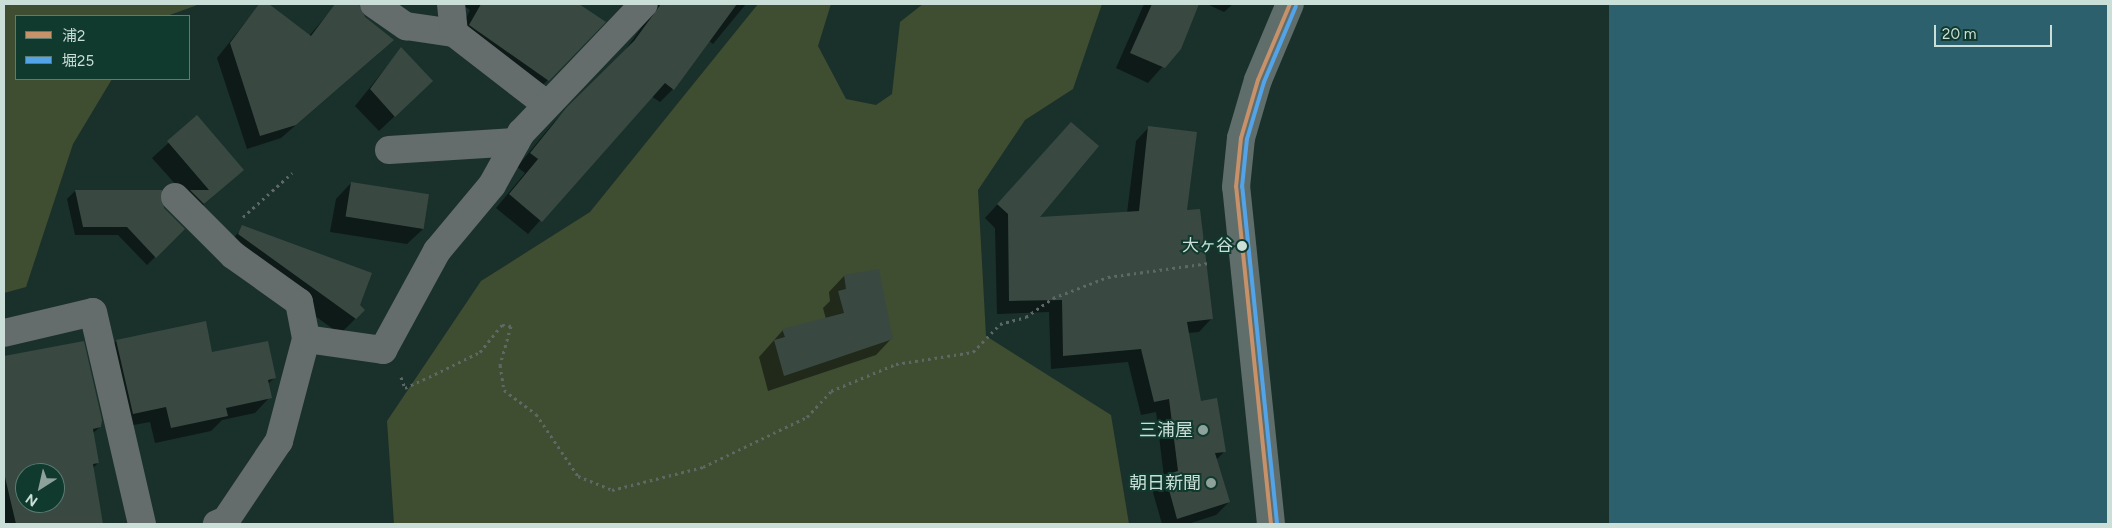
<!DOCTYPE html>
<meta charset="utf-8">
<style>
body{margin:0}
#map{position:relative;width:2112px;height:528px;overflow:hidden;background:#1a312b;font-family:Figtree,"Noto Sans JP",sans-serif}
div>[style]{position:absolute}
.green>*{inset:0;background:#3f4d31}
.water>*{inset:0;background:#2c606d;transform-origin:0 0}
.shadow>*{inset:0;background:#0007}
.building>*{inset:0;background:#394942;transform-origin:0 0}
.path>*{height:3px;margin-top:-1.5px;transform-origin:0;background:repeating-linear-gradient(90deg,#5e6966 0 2.5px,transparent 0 6.5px)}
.minor>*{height:28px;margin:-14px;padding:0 14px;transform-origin:14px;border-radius:14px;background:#646d6c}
.major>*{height:28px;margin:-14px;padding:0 14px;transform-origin:14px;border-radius:14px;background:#5f6d6b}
.bus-1>*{height:4px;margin:-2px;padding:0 2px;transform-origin:2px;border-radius:2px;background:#c7916a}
.bus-2>*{height:4px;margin:-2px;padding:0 2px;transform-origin:2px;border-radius:2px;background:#53a3e8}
.dots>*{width:14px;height:14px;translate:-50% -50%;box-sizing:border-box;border:2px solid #113a2f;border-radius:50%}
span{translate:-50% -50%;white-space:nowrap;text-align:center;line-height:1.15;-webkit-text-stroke:4px #113a2f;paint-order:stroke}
.bus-label{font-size:17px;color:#cadfd7}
.right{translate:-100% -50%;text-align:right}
.poi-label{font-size:18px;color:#cadfd7}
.frame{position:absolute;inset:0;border:5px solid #cadfd7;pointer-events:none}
.legend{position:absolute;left:15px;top:15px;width:175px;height:65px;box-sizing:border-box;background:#113a2f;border:1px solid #5b7c72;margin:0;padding:6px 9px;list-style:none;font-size:15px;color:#cadfd7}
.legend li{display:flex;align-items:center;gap:10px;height:25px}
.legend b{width:25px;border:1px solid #5b7c72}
.north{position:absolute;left:15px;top:463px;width:50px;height:50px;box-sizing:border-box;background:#113a2f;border:1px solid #5b7c72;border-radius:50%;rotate:215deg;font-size:14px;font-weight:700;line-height:20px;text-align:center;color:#cadfd7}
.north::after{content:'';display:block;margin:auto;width:18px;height:22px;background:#8ca29b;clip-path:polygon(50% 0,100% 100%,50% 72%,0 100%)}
.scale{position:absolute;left:1934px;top:25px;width:118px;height:22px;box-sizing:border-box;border:2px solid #cadfd7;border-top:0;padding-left:6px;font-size:15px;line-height:18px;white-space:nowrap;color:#cadfd7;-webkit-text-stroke:4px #113a2f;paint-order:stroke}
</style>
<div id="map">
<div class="green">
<div style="clip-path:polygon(4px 4px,200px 4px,167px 16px,16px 16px,16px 79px,112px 79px,73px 144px,26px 287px,4px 293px)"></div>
<div style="clip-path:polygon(758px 4px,831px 4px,818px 46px,846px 99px,876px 105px,892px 94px,900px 22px,923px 4px,1102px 4px,1073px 89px,1025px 120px,978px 190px,986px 336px,1111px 415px,1129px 524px,394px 524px,387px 421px,481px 281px,590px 212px)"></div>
</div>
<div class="water">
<div style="left:1609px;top:4px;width:499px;height:521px"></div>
</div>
<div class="shadow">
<div style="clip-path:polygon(260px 4px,267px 4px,309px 36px,333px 8px,337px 11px,344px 4px,355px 4px,379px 53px,281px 138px,247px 149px,217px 58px)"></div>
<div style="clip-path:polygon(461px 4px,577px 4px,604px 22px,536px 92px,457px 37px,470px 10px)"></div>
<div style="clip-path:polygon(658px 4px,746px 4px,713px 44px,709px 41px,673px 89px,660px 102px,651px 96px,528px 234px,496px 208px,525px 173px,517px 167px,554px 122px,621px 56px)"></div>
<div style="clip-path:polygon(1144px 4px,1198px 4px,1179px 48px,1148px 83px,1116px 68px)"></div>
<div style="clip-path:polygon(1207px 4px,1233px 4px,1224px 12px)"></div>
<div style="clip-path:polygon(401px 49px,416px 96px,379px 131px,355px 106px)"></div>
<div style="clip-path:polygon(197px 117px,242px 170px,188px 219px,186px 196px,152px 158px)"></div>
<div style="clip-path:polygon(1149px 127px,1185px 212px,1212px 318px,1199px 332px,1188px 333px,1200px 403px,1225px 451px,1216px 460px,1229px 502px,1216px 515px,1188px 524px,1162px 524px,1152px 489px,1164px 477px,1156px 412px,1141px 415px,1128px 362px,1051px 369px,1049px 312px,997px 314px,995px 228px,985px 218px,1058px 137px,1037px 219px,1127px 213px,1136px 141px)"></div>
<div style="clip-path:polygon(351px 183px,423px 229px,407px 244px,330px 232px,336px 199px)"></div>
<div style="clip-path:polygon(75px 191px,160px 191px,162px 208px,183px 229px,147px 265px,118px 235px,75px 235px,67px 199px)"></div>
<div style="clip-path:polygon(243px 227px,356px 318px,340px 334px,223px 250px)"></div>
<div style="clip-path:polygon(844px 276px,891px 339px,876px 355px,768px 391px,759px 357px,783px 330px,826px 319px,823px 308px,830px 301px,829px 292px)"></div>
<div style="clip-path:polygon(205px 322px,211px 353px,274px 378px,268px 384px,270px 397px,255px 413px,222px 420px,211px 431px,155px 443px,150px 422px,117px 428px,101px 357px,116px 341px)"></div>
<div style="clip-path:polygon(evenodd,83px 343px,100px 427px,92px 434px,98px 463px,92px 469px,101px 524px,4px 524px,4px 357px,83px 343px,25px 473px,55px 473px,55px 503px,25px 503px,25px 473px)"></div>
</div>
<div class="building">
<div style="clip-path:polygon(259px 4px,269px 4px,311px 36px,335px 4px,359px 4px,365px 17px,394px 40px,296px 125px,260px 136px,230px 43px)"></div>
<div style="clip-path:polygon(481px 4px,579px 4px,606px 22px,549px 81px,469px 25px)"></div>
<div style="clip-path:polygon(661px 4px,737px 4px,674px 90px,665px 83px,542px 222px,509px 194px,538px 159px,530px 153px,567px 107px,634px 41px)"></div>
<div style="clip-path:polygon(1152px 4px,1199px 4px,1181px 49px,1165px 68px,1130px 53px)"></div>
<div style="clip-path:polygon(401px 47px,433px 81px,395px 117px,370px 89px)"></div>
<div style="clip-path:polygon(197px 115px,244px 170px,204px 204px,190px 190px,209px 190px,167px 141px)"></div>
<div style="clip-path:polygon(1071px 122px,1099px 146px,1040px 217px,1139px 211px,1148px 126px,1197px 132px,1187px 210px,1200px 209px,1213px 319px,1187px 322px,1201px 401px,1217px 398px,1226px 452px,1215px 453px,1230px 502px,1177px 519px,1165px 475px,1178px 471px,1169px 399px,1154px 402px,1141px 349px,1063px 356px,1062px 300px,1009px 301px,1008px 214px,997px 204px)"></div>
<div style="left:351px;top:182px;width:79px;height:35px;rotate:9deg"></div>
<div style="clip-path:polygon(75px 190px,162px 190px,164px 208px,185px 229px,156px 258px,127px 227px,83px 227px)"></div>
<div style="clip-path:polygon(242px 225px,372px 273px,360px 305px,365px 310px,356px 319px,238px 234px)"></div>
<div style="clip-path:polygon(879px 269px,893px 339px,784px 376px,774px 340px,785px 337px,782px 329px,844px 313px,838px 291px,846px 289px,844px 275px)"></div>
<div style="clip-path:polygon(206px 321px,212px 352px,268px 341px,276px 378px,268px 380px,272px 398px,226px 408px,228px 416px,171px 428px,166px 407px,133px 414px,116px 340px)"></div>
<div style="clip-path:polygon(evenodd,84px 341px,102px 420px,101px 427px,93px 429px,99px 463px,93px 464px,103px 524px,16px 524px,4px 473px,4px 356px,84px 341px,25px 473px,55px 473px,55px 503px,25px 503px,25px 473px)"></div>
</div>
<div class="path">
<div style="left:243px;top:217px;width:66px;rotate:-41.9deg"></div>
<div style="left:401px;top:377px;width:12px;rotate:70deg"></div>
<div style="left:405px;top:388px;width:26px;rotate:-25deg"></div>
<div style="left:429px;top:377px;width:57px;rotate:-26.1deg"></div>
<div style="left:480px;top:352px;width:35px;rotate:-51deg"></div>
<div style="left:502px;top:325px;width:9px;rotate:6deg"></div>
<div style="left:511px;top:326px;width:41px;rotate:105.8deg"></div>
<div style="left:500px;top:365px;width:25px;rotate:81deg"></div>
<div style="left:504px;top:390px;width:40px;rotate:37deg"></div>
<div style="left:536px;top:414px;width:75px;rotate:55.9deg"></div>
<div style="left:578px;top:476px;width:37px;rotate:22deg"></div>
<div style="left:612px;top:490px;width:94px;rotate:-14.2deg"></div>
<div style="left:703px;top:467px;width:115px;rotate:-25.7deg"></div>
<div style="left:807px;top:417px;width:35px;rotate:-47deg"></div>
<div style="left:831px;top:391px;width:70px;rotate:-22.6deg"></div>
<div style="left:896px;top:364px;width:78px;rotate:-8.9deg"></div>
<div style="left:973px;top:352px;width:39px;rotate:-46deg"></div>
<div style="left:1000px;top:324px;width:27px;rotate:-15deg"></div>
<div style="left:1026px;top:317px;width:33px;rotate:-35deg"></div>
<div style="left:1053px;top:298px;width:59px;rotate:-20.9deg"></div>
<div style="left:1108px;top:277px;width:102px;rotate:-7.9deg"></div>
</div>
<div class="minor">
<div style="left:374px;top:4px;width:39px;rotate:35deg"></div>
<div style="left:406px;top:26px;width:49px;rotate:8.3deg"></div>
<div style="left:451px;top:4px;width:29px;rotate:84deg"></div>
<div style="left:454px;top:33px;width:116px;rotate:37.7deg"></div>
<div style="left:389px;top:150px;width:127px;rotate:-3.6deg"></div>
<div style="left:175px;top:197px;width:82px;rotate:45deg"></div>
<div style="left:233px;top:255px;width:81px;rotate:35.5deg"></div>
<div style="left:299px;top:302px;width:38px;rotate:79deg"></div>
<div style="left:306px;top:339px;width:106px;rotate:104.8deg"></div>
<div style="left:279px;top:441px;width:95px;rotate:123.9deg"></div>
<div style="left:226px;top:520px;width:10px;rotate:156deg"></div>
<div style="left:4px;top:333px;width:91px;rotate:-13.3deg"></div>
<div style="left:93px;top:312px;width:218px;rotate:77deg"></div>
<div style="left:306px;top:339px;width:78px;rotate:8.1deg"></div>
<div style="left:383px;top:350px;width:113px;rotate:-61.4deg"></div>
<div style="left:437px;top:251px;width:86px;rotate:-50.2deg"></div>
<div style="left:492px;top:185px;width:60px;rotate:-60.9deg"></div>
<div style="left:521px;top:133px;width:178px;rotate:-46.4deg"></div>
</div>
<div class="major">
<div style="left:1271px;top:524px;width:339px;rotate:-95.9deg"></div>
<div style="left:1236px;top:187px;width:49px;rotate:-84.2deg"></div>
<div style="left:1241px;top:138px;width:60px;rotate:-73.7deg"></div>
<div style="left:1258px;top:80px;width:82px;rotate:-67.2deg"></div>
</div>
<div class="bus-1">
<div style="left:1271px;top:524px;width:339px;rotate:-95.9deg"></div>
<div style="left:1236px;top:187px;width:49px;rotate:-84.2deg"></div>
<div style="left:1241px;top:138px;width:60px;rotate:-73.7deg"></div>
<div style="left:1258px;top:80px;width:82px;rotate:-67.2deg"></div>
</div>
<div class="bus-2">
<div style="left:1277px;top:523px;width:338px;rotate:-95.9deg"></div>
<div style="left:1242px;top:187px;width:48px;rotate:-84.1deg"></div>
<div style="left:1247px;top:139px;width:59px;rotate:-73.4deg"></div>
<div style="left:1264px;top:82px;width:82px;rotate:-67.2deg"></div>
</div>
<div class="dots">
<div style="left:1242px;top:246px;background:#cadfd7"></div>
<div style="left:1203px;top:430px;background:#8ca29b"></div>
<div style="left:1211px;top:483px;background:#8ca29b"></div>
</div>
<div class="bus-label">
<span class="right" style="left:1233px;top:246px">大ヶ谷</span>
</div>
<div class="poi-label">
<span class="right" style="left:1193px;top:430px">三浦屋</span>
<span class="right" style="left:1201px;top:483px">朝日新聞</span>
</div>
<div class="frame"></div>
<ul class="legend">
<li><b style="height:6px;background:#c7916a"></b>浦2</li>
<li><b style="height:6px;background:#53a3e8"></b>堀25</li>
</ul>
<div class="north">N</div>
<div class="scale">20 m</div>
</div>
